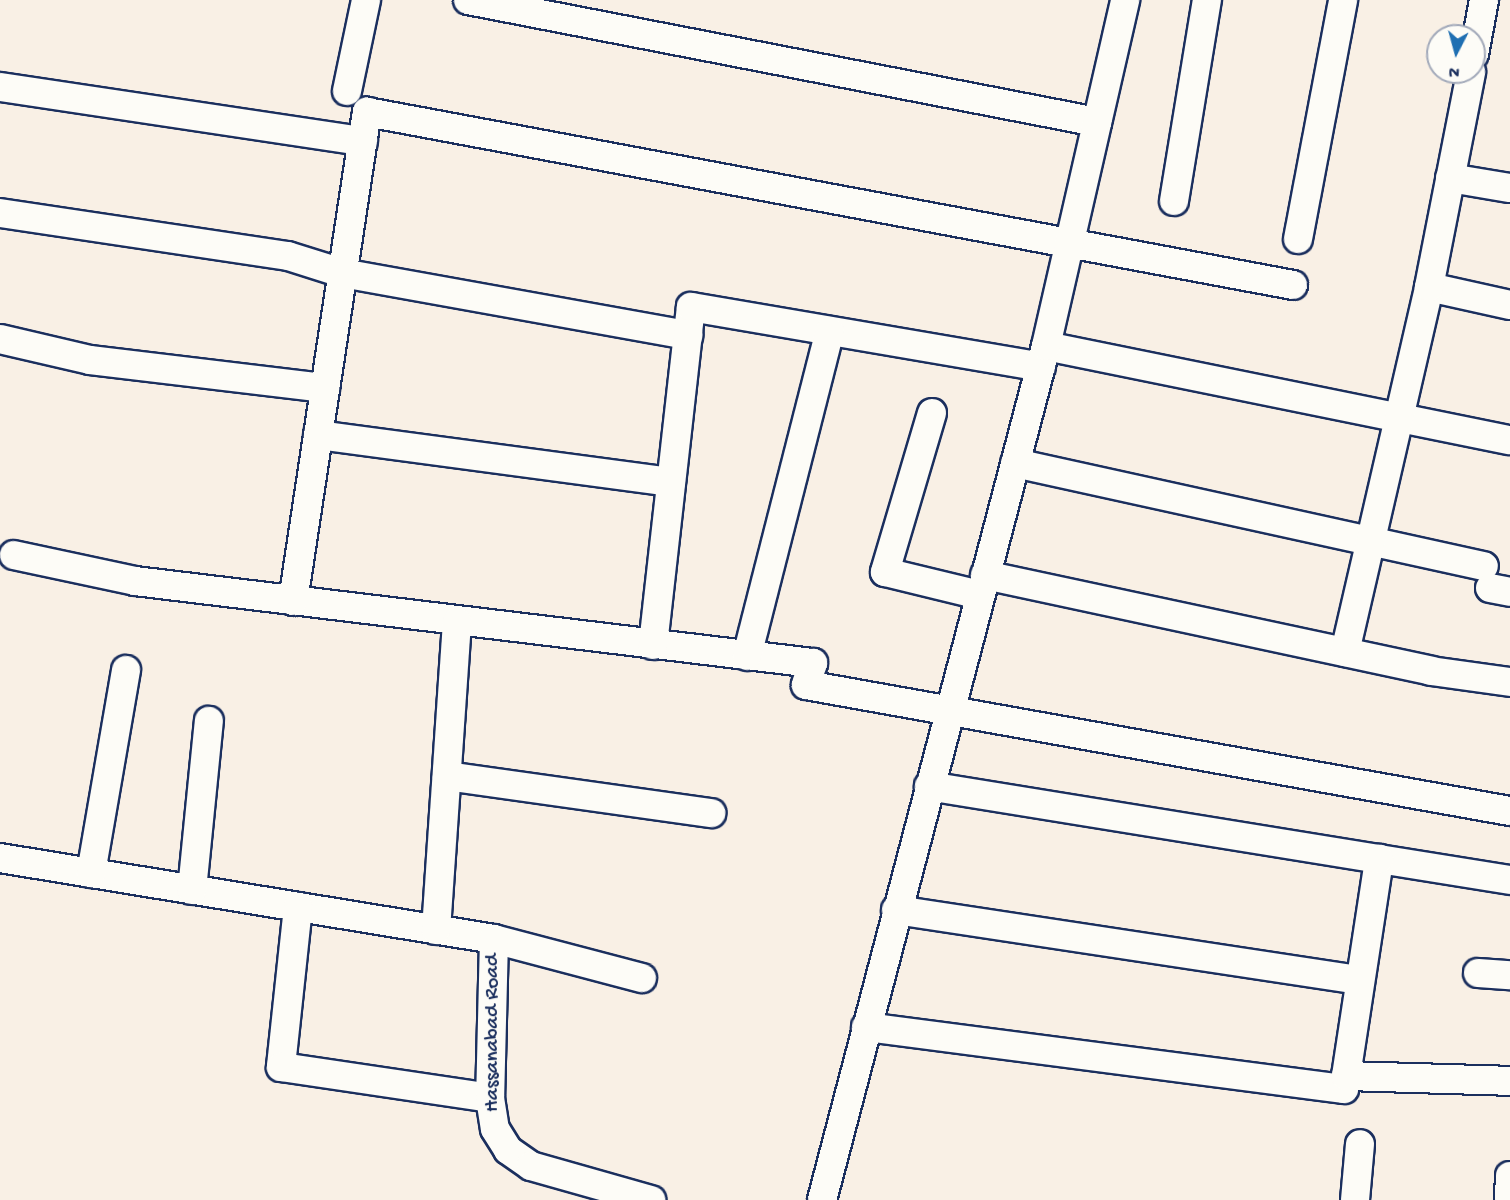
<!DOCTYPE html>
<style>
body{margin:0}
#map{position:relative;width:1510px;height:1200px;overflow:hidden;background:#f9f0e5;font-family:"Gochi Hand",sans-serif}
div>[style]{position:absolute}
.roads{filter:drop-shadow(2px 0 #1b2f5e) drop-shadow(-2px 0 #1b2f5e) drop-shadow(0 2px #1b2f5e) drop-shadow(0 -2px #1b2f5e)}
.minor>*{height:28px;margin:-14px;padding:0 14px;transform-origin:14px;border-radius:14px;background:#fdfcf7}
span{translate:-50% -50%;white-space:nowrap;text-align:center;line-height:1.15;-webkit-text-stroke:5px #fdfcf7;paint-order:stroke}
.street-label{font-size:21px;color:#1b2f5e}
.north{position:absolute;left:1426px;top:24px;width:60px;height:60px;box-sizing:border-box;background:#fdfcf7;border:2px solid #a3aaba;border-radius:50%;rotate:186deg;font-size:16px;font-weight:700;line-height:24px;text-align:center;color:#1b2f5e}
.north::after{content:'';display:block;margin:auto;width:21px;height:27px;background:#1f6fb2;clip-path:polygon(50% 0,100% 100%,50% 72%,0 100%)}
</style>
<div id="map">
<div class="roads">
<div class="minor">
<div style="left:468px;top:0;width:641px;rotate:10.98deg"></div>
<div style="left:1474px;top:54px;width:55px;rotate:-79.5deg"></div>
<div style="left:0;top:87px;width:367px;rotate:8.5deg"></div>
<div style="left:347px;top:91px;width:93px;rotate:-78.2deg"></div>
<div style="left:1450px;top:178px;width:61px;rotate:9.5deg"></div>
<div style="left:1174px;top:201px;width:204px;rotate:-80.7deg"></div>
<div style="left:0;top:213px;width:291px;rotate:8.5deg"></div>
<div style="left:288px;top:256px;width:57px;rotate:17.5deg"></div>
<div style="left:342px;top:273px;width:352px;rotate:10.2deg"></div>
<div style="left:1298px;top:239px;width:243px;rotate:-79.3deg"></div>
<div style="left:1429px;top:287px;width:83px;rotate:12.5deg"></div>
<div style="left:0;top:339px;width:92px;rotate:13.1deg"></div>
<div style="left:90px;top:360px;width:237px;rotate:6.8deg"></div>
<div style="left:1046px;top:346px;width:473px;rotate:11.5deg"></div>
<div style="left:932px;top:413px;width:166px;rotate:106.5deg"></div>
<div style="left:885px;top:572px;width:98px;rotate:13.6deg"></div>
<div style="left:318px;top:435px;width:356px;rotate:7.6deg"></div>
<div style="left:1015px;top:463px;width:480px;rotate:12.4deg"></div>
<div style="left:14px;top:555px;width:124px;rotate:12.1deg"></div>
<div style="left:135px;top:581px;width:683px;rotate:6.9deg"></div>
<div style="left:813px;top:663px;width:23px;rotate:108deg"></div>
<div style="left:806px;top:685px;width:715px;rotate:10.15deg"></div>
<div style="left:985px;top:575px;width:456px;rotate:12.1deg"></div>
<div style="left:1431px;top:671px;width:80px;rotate:7.9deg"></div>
<div style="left:1490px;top:588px;width:20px;rotate:11deg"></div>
<div style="left:293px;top:601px;width:495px;rotate:-81.4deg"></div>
<div style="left:367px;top:112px;width:942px;rotate:10.58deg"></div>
<div style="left:653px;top:645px;width:340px;rotate:-83.6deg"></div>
<div style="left:691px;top:307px;width:355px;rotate:9.7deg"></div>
<div style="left:1345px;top:652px;width:375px;rotate:-77deg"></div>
<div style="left:1429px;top:287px;width:219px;rotate:-78.9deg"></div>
<div style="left:747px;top:656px;width:335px;rotate:-75.7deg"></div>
<div style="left:447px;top:776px;width:267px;rotate:8deg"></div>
<div style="left:0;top:858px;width:501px;rotate:9.31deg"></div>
<div style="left:494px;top:939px;width:153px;rotate:14.8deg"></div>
<div style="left:1379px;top:859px;width:133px;rotate:9.1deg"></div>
<div style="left:91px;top:873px;width:206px;rotate:-80.2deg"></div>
<div style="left:192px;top:890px;width:170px;rotate:-84.3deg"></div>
<div style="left:298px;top:907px;width:161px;rotate:96.1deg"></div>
<div style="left:281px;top:1067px;width:211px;rotate:8.4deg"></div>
<div style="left:896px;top:910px;width:469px;rotate:8.6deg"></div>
<div style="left:436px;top:930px;width:309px;rotate:-86.1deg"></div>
<div style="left:494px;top:939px;width:159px;rotate:91.4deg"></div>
<div style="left:490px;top:1098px;width:31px;rotate:81deg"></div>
<div style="left:495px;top:1129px;width:25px;rotate:58deg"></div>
<div style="left:508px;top:1150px;width:28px;rotate:35deg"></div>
<div style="left:531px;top:1166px;width:125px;rotate:15.8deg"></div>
<div style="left:1478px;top:973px;width:32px;rotate:4deg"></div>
<div style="left:866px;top:1027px;width:482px;rotate:7.4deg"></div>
<div style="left:1344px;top:1089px;width:233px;rotate:-81.3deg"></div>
<div style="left:1379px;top:859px;width:456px;rotate:-170.8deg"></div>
<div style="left:1346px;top:1076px;width:164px;rotate:1.7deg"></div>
<div style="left:822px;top:1200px;width:883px;rotate:-75.3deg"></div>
<div style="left:1046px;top:346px;width:355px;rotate:-77.1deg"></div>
<div style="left:1355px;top:1200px;width:56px;rotate:-84.9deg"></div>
<div style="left:1509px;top:1200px;width:24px;rotate:-88deg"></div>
</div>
</div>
<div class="street-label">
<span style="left:494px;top:1033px;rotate:-90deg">Hassanabad Road</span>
</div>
<div class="north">N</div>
</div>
